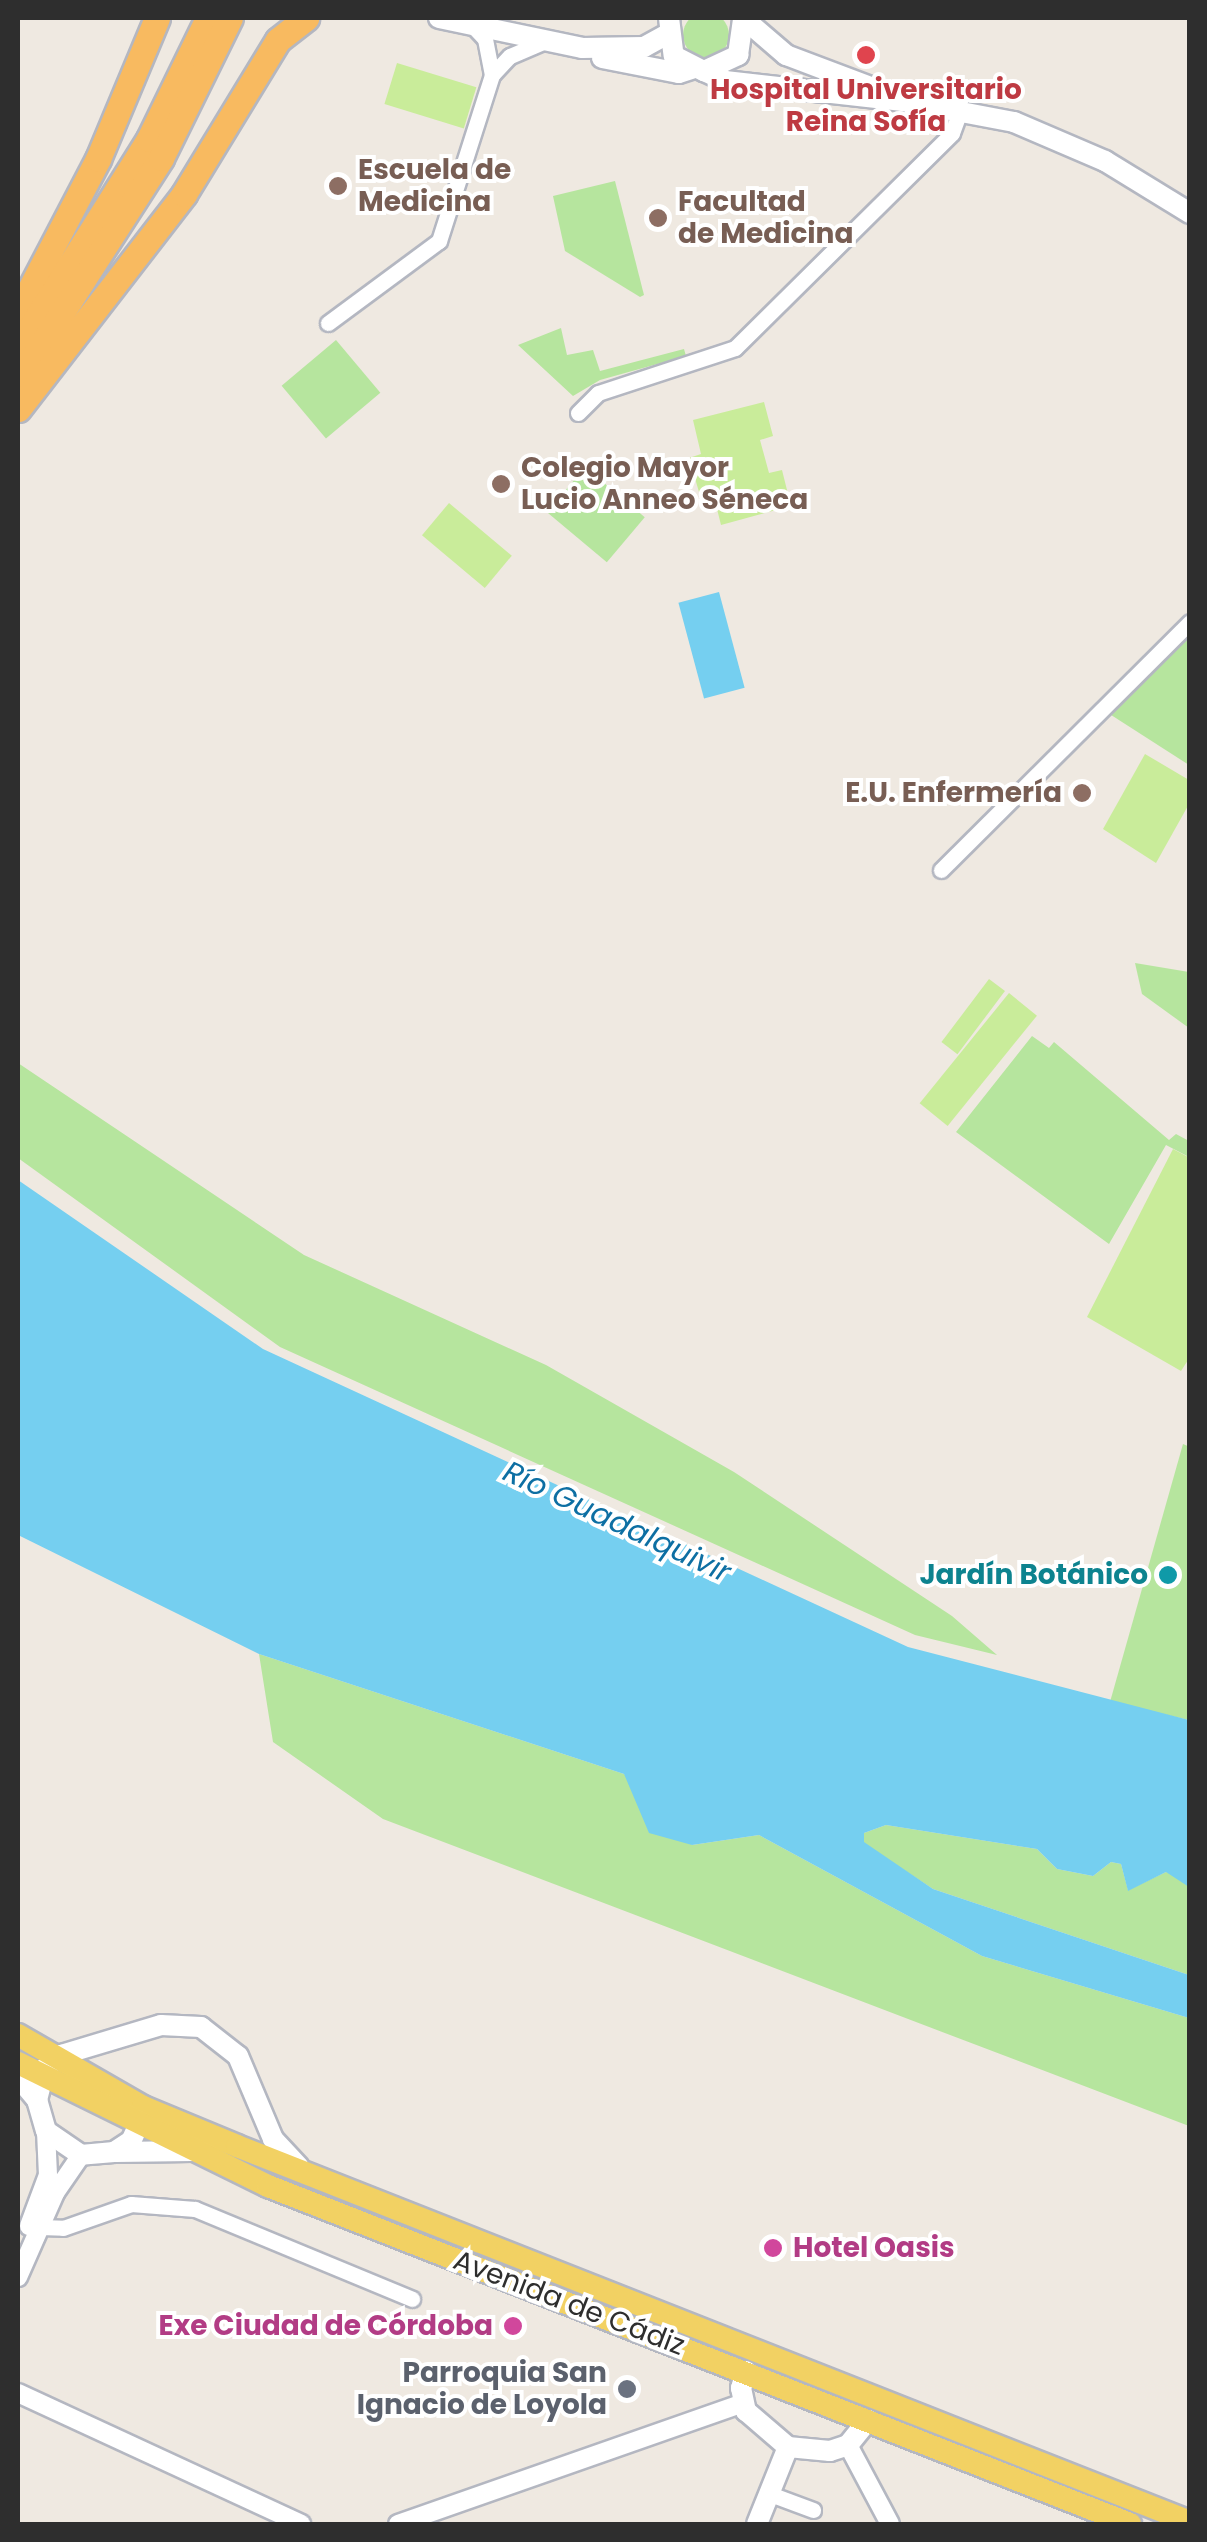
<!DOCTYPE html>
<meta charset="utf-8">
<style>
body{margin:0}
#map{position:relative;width:1207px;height:2542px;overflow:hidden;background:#efe9e1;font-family:Poppins,sans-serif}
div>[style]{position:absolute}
.green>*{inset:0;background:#b6e59e;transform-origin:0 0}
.round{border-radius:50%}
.pitch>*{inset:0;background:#c9ec9a;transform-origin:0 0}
.water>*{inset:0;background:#75cff0;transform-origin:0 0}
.roads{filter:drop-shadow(2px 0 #b4b7c1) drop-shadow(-2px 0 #b4b7c1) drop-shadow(0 2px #b4b7c1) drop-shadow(0 -2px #b4b7c1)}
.minor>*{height:15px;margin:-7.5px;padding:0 7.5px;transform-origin:7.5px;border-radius:7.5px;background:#fff}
.tertiary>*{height:18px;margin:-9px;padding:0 9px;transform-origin:9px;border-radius:9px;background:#fff}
.secondary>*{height:20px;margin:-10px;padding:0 10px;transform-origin:10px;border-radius:10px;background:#fff}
.primary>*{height:22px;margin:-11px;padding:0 11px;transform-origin:11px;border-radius:11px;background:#f2d163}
.trunk>*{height:25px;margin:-12.5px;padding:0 12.5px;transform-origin:12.5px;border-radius:12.5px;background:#f8ba60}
.dots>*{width:28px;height:28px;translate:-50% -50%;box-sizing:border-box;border:5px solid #fff;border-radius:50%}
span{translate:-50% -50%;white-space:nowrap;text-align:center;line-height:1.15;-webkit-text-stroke:8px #fff;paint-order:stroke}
.health-label{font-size:28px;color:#be3a42;font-weight:700}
.education-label{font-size:28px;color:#785e54;font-weight:700}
.left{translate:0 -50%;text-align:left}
.right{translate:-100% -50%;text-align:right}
.culture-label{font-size:28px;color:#0d838f;font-weight:700}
.hotel-label{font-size:28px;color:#b23c85;font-weight:700}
.street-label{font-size:28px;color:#2e2e2e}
.worship-label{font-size:28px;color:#5b616d;font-weight:700}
.water-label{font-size:30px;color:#0d6fa3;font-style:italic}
.frame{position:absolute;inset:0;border:20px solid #2e2e2e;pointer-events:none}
</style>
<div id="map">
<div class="green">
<div class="round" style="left:683px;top:12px;width:46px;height:46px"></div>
<div style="clip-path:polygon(615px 181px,644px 295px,640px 297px,565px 251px,553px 196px)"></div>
<div style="clip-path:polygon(561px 328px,567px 355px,593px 350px,600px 371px,684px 349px,686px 356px,600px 380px,573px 396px,518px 345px)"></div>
<div style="left:336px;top:340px;width:69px;height:71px;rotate:50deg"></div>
<div style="left:585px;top:467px;width:78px;height:59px;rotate:40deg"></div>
<div style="clip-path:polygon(1189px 632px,1189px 765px,1108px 713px)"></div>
<div style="clip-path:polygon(1135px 963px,1189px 972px,1189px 1028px,1142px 994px)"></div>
<div style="clip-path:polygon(1032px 1036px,1049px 1048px,1054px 1042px,1169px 1140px,1176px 1134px,1189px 1141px,1189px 1157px,1166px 1145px,1109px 1244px,956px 1132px)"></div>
<div style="clip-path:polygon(18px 1063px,304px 1255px,546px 1365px,734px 1472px,952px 1616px,997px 1655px,915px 1635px,280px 1347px,18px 1158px)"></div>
<div style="clip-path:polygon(1183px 1444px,1190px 1447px,1189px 1720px,1110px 1702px)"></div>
<div style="clip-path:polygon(259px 1654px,624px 1774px,692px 1845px,759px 1835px,982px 1956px,1189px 2018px,1189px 2126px,383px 1819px,273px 1742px)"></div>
<div style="clip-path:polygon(886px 1825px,1037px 1849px,1057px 1869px,1093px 1876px,1111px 1862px,1121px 1864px,1128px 1890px,1166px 1872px,1175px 1874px,1189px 1887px,1189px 1975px,933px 1889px,863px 1843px,864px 1833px)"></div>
</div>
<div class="pitch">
<div style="left:397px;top:63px;width:83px;height:43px;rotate:17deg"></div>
<div style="clip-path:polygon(764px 402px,773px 436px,760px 440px,769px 473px,782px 470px,791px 506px,721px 525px,712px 489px,699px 492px,689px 458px,701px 454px,693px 420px)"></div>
<div style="left:449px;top:503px;width:82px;height:42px;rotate:40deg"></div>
<div style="clip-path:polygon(1145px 754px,1189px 780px,1189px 804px,1156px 863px,1103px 829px)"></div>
<div style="left:989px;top:979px;width:20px;height:79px;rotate:37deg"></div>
<div style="left:1009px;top:993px;width:36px;height:142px;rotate:39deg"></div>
<div style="clip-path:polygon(1173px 1149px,1190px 1158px,1190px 1357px,1181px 1371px,1087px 1317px)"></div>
</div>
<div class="water">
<div style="left:719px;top:592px;width:99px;height:42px;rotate:75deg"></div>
<div style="clip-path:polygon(18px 1180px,263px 1349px,908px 1647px,1189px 1720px,1189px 1887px,1166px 1872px,1128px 1891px,1121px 1864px,1111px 1862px,1093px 1876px,1057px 1869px,1037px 1849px,886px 1825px,864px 1833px,864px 1842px,933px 1889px,1189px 1975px,1189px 2018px,982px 1956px,759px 1835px,692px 1845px,649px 1833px,624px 1774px,259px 1654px,18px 1535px)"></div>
</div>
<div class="roads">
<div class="minor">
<div style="left:492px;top:75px;width:26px;rotate:-47deg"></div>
<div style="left:510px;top:56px;width:38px;rotate:-23deg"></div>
<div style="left:328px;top:323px;width:138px;rotate:-36.5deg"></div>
<div style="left:439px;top:241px;width:174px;rotate:-72.3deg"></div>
<div style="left:492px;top:75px;width:37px;rotate:-101deg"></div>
<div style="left:485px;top:39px;width:19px;rotate:-133deg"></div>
<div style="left:578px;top:413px;width:28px;rotate:-45deg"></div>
<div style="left:598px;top:393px;width:144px;rotate:-18.2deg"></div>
<div style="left:735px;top:348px;width:305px;rotate:-44.7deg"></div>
<div style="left:952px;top:133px;width:23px;rotate:-70deg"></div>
<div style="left:941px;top:870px;width:351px;rotate:-44.9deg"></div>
<div style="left:40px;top:2227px;width:23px;rotate:2deg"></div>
<div style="left:63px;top:2228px;width:72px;rotate:-19.4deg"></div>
<div style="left:131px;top:2204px;width:64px;rotate:4.5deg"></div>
<div style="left:195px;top:2209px;width:235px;rotate:22.5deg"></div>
<div style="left:770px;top:2494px;width:46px;rotate:20.4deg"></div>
</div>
<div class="tertiary">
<div style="left:29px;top:2226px;width:54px;rotate:-69.6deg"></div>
<div style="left:48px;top:2175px;width:44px;rotate:-92.6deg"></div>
<div style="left:18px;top:2277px;width:92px;rotate:-66.2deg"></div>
<div style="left:55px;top:2193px;width:46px;rotate:-55.6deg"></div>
<div style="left:18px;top:2393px;width:312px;rotate:24.8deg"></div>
<div style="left:848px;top:2445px;width:89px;rotate:62deg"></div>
<div style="left:398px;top:2524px;width:366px;rotate:-19.3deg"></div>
</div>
<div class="secondary">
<div style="left:439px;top:18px;width:146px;rotate:11.8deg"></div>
<div style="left:582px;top:48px;width:62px;rotate:-0.9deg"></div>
<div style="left:644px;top:47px;width:25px;rotate:-29deg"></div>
<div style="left:669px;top:18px;width:38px;rotate:83deg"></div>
<div style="left:674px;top:56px;width:34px;rotate:27deg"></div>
<div style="left:704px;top:71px;width:38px;rotate:-25deg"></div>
<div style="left:738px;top:55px;width:37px;rotate:-82deg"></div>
<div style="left:743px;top:18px;width:57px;rotate:40.7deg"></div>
<div style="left:786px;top:55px;width:119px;rotate:20.7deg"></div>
<div style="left:602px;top:58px;width:78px;rotate:11deg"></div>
<div style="left:679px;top:73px;width:13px;rotate:-18deg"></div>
<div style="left:704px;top:71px;width:23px;rotate:25deg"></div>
<div style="left:725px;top:81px;width:179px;rotate:6.4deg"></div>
<div style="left:903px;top:101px;width:113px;rotate:10.7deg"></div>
<div style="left:1014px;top:122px;width:99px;rotate:23.2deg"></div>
<div style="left:1105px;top:161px;width:100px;rotate:31.5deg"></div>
<div style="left:18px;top:2077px;width:30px;rotate:50deg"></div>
<div style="left:145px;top:2110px;width:34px;rotate:114deg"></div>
<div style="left:131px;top:2141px;width:20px;rotate:147deg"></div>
<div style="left:114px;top:2152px;width:33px;rotate:175deg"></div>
<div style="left:81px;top:2155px;width:42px;rotate:-145.6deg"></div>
<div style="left:46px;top:2131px;width:32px;rotate:-106deg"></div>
<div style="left:37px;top:2100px;width:33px;rotate:-76deg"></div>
<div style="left:45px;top:2068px;width:21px;rotate:-39deg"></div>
<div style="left:61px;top:2055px;width:104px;rotate:-16.7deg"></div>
<div style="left:161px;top:2025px;width:40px;rotate:2.9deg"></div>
<div style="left:201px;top:2027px;width:47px;rotate:38.1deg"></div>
<div style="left:238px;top:2056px;width:90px;rotate:67.1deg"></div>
<div style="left:273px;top:2139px;width:38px;rotate:47deg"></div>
<div style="left:116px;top:2152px;width:76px;rotate:-0.8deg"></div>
<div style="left:746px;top:2371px;width:18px;rotate:106deg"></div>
<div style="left:741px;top:2388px;width:24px;rotate:78deg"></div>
<div style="left:746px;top:2411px;width:55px;rotate:40.6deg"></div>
<div style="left:788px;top:2447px;width:42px;rotate:5.4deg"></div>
<div style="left:830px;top:2451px;width:19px;rotate:-18deg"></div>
<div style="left:848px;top:2445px;width:32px;rotate:-51deg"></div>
<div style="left:757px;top:2524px;width:83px;rotate:-68.1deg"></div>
</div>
<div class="primary">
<div style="left:18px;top:2035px;width:144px;rotate:29.9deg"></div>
<div style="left:143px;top:2107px;width:102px;rotate:22.5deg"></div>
<div style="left:237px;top:2146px;width:1024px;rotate:21.53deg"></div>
<div style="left:18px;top:2063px;width:279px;rotate:26.2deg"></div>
<div style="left:268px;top:2186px;width:926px;rotate:21.41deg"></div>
</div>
<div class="trunk">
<div style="left:18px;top:312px;width:173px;rotate:-62.4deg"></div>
<div style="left:98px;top:159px;width:153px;rotate:-67.3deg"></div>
<div style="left:18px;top:348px;width:247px;rotate:-57.9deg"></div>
<div style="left:149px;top:139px;width:135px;rotate:-64deg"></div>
<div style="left:18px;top:381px;width:265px;rotate:-57.3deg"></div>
<div style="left:161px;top:158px;width:156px;rotate:-63.8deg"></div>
<div style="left:18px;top:409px;width:272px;rotate:-52.3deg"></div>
<div style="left:184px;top:194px;width:180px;rotate:-58.6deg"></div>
<div style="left:278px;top:40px;width:36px;rotate:-38deg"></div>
</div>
</div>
<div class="dots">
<div style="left:866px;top:55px;background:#e0444e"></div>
<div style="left:338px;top:186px;background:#8d6e63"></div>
<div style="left:658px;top:218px;background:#8d6e63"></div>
<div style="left:501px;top:484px;background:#8d6e63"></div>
<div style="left:1082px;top:793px;background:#8d6e63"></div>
<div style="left:1168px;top:1575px;background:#0f9aa8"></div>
<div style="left:773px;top:2248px;background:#d1479c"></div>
<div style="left:513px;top:2326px;background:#d1479c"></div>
<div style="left:627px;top:2389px;background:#6b7280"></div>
</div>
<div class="health-label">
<span style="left:866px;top:106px">Hospital Universitario<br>Reina Sofía</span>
</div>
<div class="education-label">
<span class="left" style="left:358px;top:186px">Escuela de<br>Medicina</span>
<span class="left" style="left:678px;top:218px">Facultad<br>de Medicina</span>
<span class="left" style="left:521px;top:484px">Colegio Mayor<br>Lucio Anneo Séneca</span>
<span class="right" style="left:1062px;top:793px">E.U. Enfermería</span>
</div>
<div class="culture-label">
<span class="right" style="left:1148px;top:1575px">Jardín Botánico</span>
</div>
<div class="hotel-label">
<span class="left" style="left:793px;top:2248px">Hotel Oasis</span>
<span class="right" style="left:493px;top:2326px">Exe Ciudad de Córdoba</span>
</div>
<div class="street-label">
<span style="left:569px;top:2303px;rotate:21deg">Avenida de Cádiz</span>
</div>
<div class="worship-label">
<span class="right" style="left:607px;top:2389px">Parroquia San<br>Ignacio de Loyola</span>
</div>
<div class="water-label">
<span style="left:617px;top:1522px;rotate:25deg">Río Guadalquivir</span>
</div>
<div class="frame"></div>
</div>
